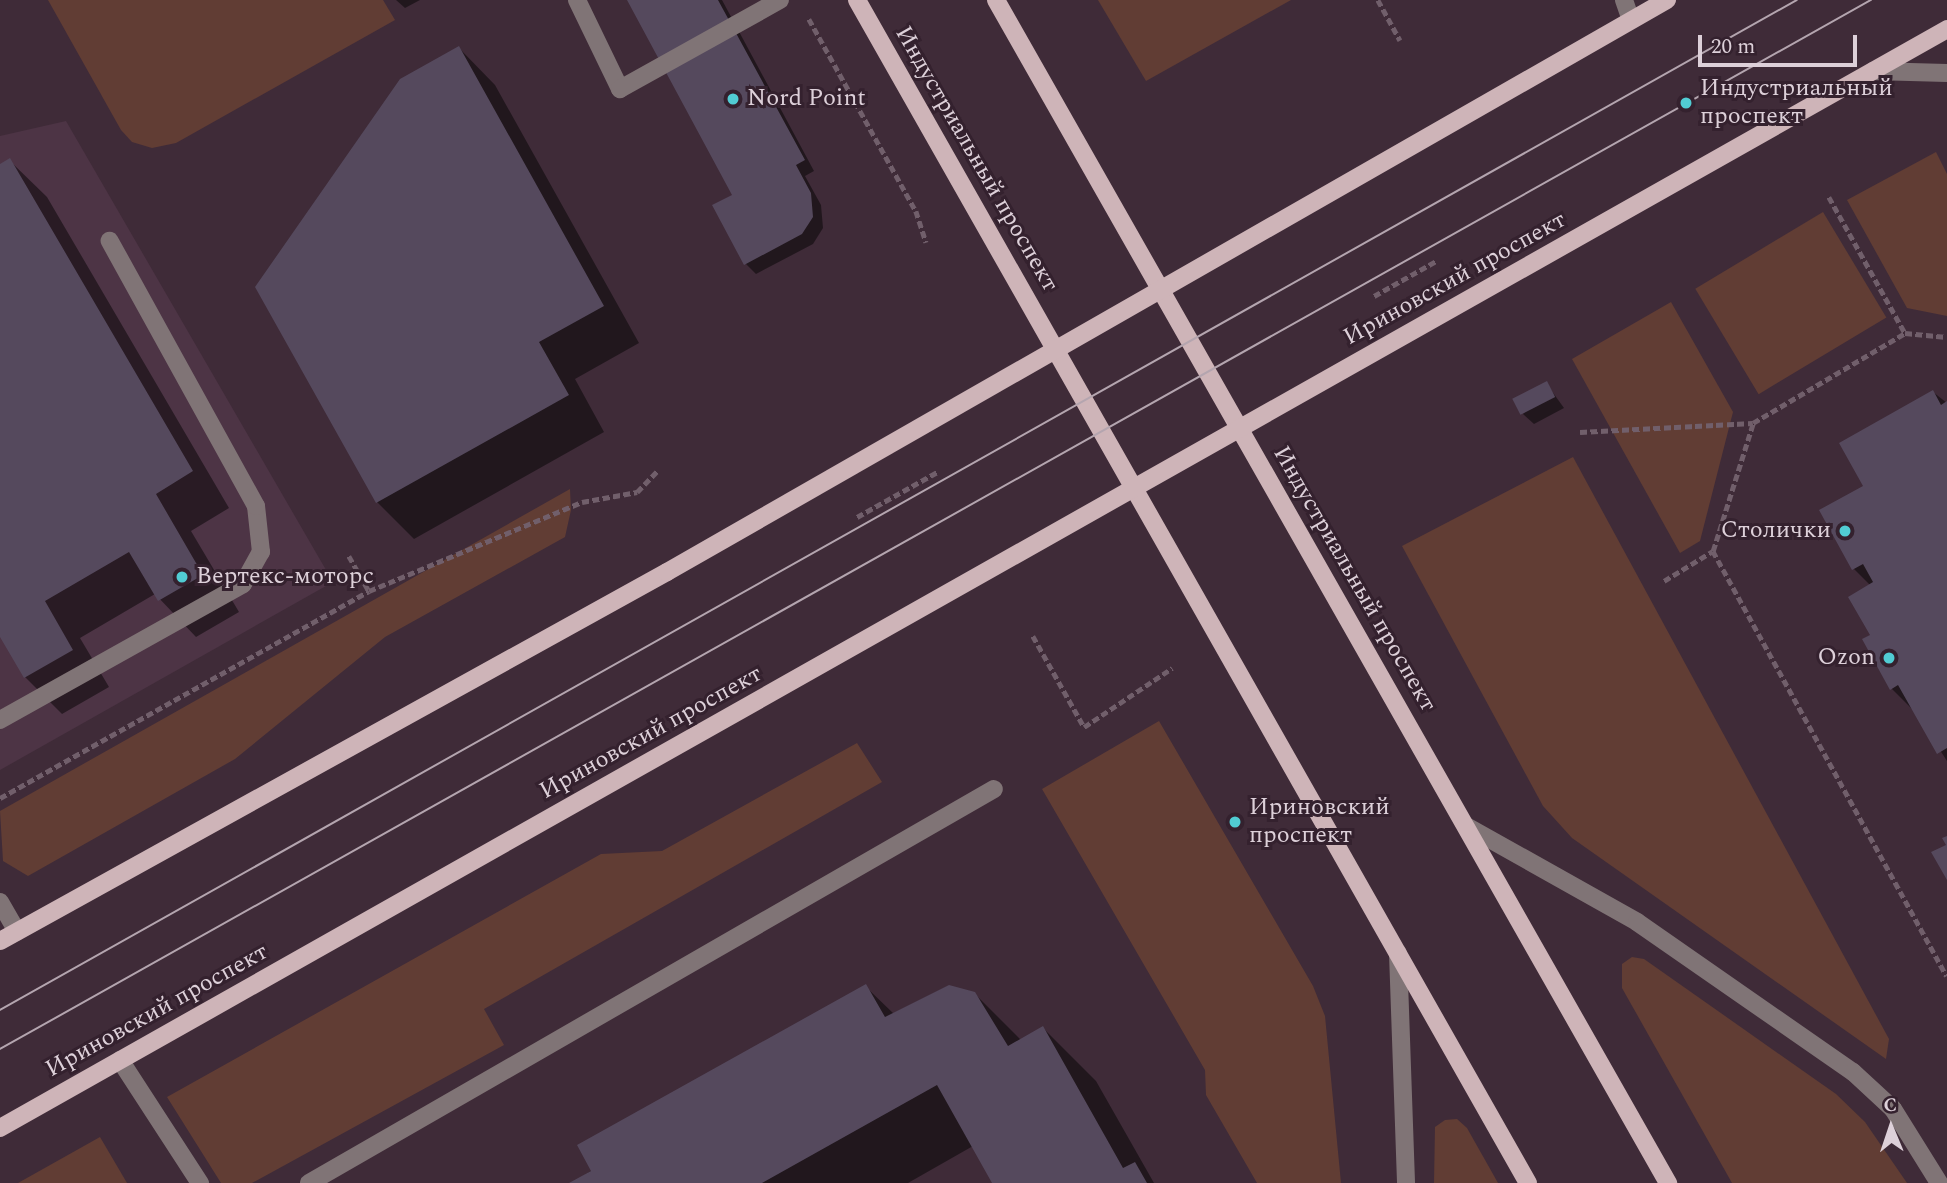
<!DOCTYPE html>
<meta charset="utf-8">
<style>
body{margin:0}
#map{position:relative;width:1947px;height:1183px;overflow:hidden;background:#3f2b38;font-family:Spectral,serif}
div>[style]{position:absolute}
.built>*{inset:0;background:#4d3445}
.green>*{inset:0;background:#613d34;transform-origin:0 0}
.shadow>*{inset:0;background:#0007}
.building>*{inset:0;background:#55495d;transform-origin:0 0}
.path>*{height:4.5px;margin-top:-2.25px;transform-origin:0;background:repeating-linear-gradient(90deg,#715f6b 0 7px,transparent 0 10.5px)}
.minor>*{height:18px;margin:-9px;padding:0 9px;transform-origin:9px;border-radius:9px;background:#807476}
.major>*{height:18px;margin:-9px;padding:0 9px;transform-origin:9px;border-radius:9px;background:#ceb4b8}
.tram>*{height:2px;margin:-1px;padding:0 1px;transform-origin:1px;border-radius:1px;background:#b4a5af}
.dots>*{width:19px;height:19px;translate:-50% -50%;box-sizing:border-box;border:4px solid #34212e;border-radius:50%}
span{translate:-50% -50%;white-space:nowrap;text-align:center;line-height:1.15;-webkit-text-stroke:6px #34212e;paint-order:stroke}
.poi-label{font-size:24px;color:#ddd0d9}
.left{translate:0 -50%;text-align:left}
.right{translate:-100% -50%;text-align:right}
.street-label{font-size:24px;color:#ddd0d9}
.north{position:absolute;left:1856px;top:1092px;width:70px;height:70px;-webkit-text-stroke:5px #34212e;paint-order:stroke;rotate:358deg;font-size:19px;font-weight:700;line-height:28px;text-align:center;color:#ddd0d9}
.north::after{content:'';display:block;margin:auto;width:24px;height:32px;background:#ddd0d9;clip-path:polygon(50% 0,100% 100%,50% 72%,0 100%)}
.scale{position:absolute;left:1698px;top:35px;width:159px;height:32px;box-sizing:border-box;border:4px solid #ddd0d9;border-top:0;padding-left:9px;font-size:21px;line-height:24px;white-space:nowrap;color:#ddd0d9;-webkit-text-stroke:5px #34212e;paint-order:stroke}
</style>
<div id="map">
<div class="built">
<div style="clip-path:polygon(66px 121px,333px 582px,0 770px,0 136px)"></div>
</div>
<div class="green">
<div style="clip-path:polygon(48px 0,383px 0,395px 20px,176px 143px,152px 148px,132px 142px,121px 130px)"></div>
<div style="clip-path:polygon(1098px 0,1291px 0,1146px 81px)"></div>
<div style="clip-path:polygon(1936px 152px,1947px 174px,1947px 316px,1907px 308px,1847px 200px)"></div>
<div style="left:1823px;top:212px;width:123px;height:149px;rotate:59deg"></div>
<div style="clip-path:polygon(1671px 302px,1733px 412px,1700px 541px,1680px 553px,1572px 359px)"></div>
<div style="clip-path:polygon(1573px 457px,1889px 1039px,1886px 1059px,1572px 838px,1543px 806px,1402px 546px)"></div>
<div style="clip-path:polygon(570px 489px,571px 510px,565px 537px,385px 637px,235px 759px,28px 876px,3px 861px,0 811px)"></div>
<div style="clip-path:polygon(1159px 721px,1313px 986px,1325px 1016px,1341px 1183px,1257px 1183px,1206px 1095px,1205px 1070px,1042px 789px)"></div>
<div style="clip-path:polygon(857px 743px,882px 782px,484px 1009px,504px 1045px,252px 1183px,221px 1183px,167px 1097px,601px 854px,662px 851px)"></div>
<div style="clip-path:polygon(1632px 957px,1644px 959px,1836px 1094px,1865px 1122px,1907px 1183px,1732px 1183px,1622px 988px,1622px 964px)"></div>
<div style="clip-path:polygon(1457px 1119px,1467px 1128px,1498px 1183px,1434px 1183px,1435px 1127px,1445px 1120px)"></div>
<div style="clip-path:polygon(100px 1137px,127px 1183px,18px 1183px)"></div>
</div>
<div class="shadow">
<div style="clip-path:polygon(396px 0,420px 0,405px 8px)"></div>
<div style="clip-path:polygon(629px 0,722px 0,814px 171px,805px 176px,821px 205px,823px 228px,813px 244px,756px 274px,746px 264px,735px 195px)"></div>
<div style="clip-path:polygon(459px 48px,495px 85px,639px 343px,575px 379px,604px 432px,414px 539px,377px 502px)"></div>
<div style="clip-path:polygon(10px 161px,47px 197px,229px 508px,191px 531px,239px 612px,196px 637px,155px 594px,80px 638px,109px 687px,62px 714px,25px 677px,0 634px,0 167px)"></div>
<div style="clip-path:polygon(1546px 383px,1564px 408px,1534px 424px,1523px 414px)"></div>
<div style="clip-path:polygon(1933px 392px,1947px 403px,1947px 761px,1916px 713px,1892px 689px,1871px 586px,1854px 569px,1865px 486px)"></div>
<div style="clip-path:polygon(865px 986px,894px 1014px,975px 994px,1021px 1040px,1043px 1028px,1096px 1081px,1154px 1183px,994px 1183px,973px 1146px,908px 1183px,573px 1183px)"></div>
</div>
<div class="building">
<div style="clip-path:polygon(627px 0,718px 0,805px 160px,796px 165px,811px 193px,813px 217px,802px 234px,744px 265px,712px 205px,732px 195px)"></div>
<div style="clip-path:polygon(459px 46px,604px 306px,539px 342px,569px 395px,376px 503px,255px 287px,400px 79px)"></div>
<div style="clip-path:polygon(10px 158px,193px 471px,156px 494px,203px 575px,158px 601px,129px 552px,45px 601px,73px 650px,24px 678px,0 637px,0 164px)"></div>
<div style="left:1547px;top:381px;width:18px;height:39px;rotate:63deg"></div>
<div style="clip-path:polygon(1933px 390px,1941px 405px,1947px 401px,1947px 748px,1937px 754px,1898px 685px,1890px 690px,1862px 639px,1870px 635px,1848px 597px,1873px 582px,1863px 564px,1852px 570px,1819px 510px,1863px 486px,1839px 443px)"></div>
<div style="clip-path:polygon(1947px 836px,1947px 880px,1931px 852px,1946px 845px,1942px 838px)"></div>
<div style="clip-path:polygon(866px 984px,885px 1017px,949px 985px,975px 992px,1008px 1046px,1043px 1026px,1123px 1168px,1135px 1162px,1147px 1183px,992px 1183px,937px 1085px,762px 1183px,569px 1183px,591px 1171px,577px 1145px)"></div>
</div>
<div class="path">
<div style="left:1378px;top:0;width:46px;rotate:61.2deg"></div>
<div style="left:809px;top:19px;width:220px;rotate:60.9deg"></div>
<div style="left:916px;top:211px;width:33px;rotate:72deg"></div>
<div style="left:1829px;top:197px;width:156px;rotate:60.8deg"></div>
<div style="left:1374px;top:296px;width:73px;rotate:-29.4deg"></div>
<div style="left:1580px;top:432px;width:173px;rotate:-3deg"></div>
<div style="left:857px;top:517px;width:94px;rotate:-29.3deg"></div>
<div style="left:1713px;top:551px;width:485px;rotate:61.2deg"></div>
<div style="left:349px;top:556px;width:40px;rotate:60.3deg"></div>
<div style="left:1664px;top:581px;width:57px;rotate:-31.5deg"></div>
<div style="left:1713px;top:551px;width:134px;rotate:-72.6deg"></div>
<div style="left:1753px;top:423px;width:177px;rotate:-30.6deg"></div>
<div style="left:1905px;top:333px;width:42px;rotate:5.4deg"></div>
<div style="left:1033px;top:636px;width:104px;rotate:60.7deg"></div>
<div style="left:1084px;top:727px;width:106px;rotate:-33.8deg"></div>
<div style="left:0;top:798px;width:423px;rotate:-29.3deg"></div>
<div style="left:369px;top:591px;width:231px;rotate:-22.7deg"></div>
<div style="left:582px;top:502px;width:56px;rotate:-10.3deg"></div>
<div style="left:637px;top:492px;width:29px;rotate:-46deg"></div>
</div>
<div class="minor">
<div style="left:577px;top:0;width:99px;rotate:64.2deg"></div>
<div style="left:620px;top:89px;width:183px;rotate:-29.1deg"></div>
<div style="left:1624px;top:0;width:21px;rotate:71deg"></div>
<div style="left:1873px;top:71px;width:74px;rotate:1.5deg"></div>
<div style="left:0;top:720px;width:278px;rotate:-29.2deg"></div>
<div style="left:243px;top:584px;width:37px;rotate:-61deg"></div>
<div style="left:261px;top:552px;width:46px;rotate:-96.2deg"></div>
<div style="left:256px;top:506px;width:303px;rotate:-118.9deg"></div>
<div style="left:1468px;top:827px;width:194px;rotate:29.3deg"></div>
<div style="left:1637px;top:922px;width:263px;rotate:34.8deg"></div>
<div style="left:1853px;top:1072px;width:54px;rotate:42.8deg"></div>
<div style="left:1893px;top:1109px;width:87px;rotate:58.1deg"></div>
<div style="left:0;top:902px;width:34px;rotate:60deg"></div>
<div style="left:1398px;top:953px;width:230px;rotate:88deg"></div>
<div style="left:120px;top:1060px;width:147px;rotate:57deg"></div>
<div style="left:309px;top:1183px;width:790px;rotate:-29.91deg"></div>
</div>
<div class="major">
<div style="left:857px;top:0;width:1360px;rotate:60.44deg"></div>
<div style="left:996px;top:0;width:1361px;rotate:60.4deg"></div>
<div style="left:0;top:941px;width:762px;rotate:-28.95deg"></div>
<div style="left:667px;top:572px;width:1152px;rotate:-29.77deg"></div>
<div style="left:0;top:1128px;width:2236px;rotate:-29.44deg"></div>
</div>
<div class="tram">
<div style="left:0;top:1010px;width:2061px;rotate:-29.34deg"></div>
<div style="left:0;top:1049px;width:2145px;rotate:-29.28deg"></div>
</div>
<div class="dots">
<div style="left:733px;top:99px;background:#51ccd3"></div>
<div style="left:1686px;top:103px;background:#51ccd3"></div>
<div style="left:1845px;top:531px;background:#51ccd3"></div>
<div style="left:182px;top:577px;background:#51ccd3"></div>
<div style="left:1889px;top:658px;background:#51ccd3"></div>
<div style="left:1235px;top:822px;background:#51ccd3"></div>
</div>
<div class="poi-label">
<span class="left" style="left:1700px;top:103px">Индустриальный<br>проспект</span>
<span class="left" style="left:747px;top:99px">Nord Point</span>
<span class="right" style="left:1831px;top:531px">Столички</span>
<span class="left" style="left:196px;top:577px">Вертекс-моторс</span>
<span class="right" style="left:1875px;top:658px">Ozon</span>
<span class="left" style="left:1249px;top:822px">Ириновский<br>проспект</span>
</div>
<div class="street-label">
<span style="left:976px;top:159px;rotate:60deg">Индустриальный проспект</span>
<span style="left:1455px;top:279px;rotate:-29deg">Ириновский проспект</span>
<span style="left:1354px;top:579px;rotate:60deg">Индустриальный проспект</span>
<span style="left:651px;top:733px;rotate:-29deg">Ириновский проспект</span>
<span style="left:157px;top:1011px;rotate:-29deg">Ириновский проспект</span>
</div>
<div class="north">С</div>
<div class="scale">20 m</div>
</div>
